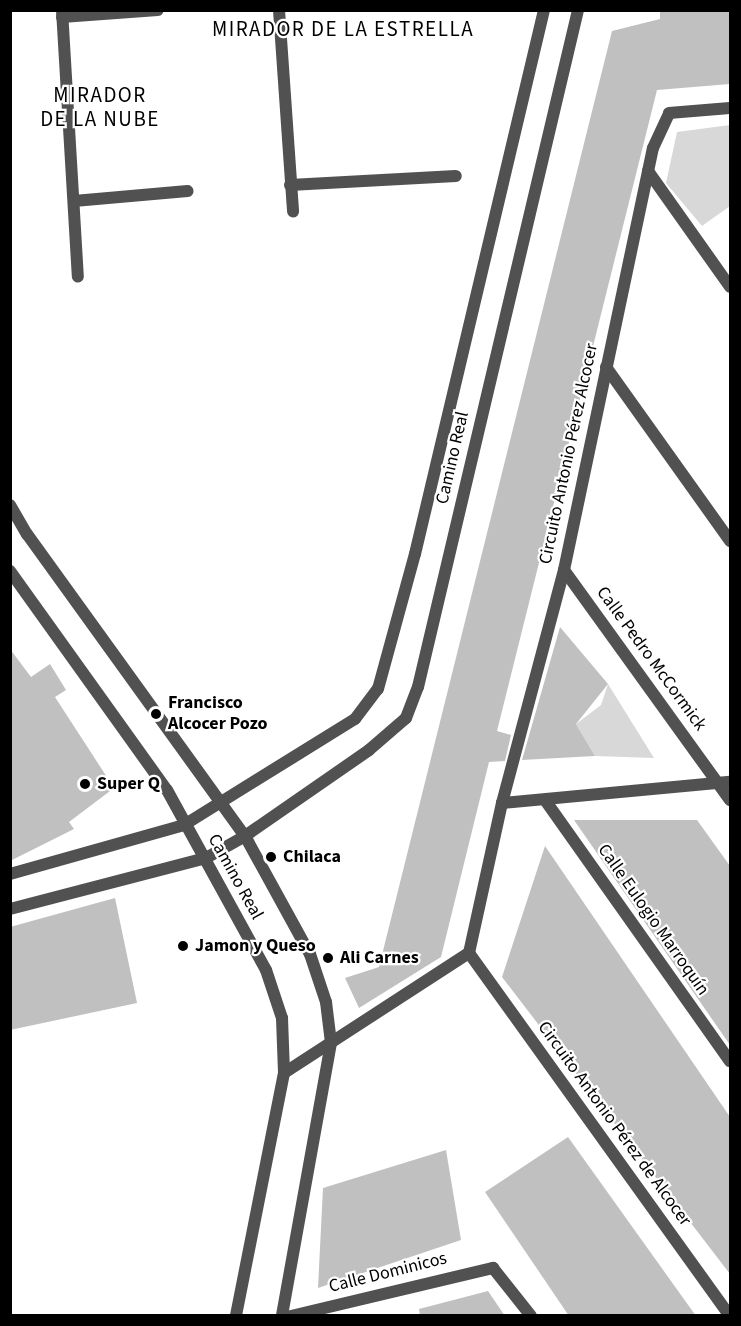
<!DOCTYPE html>
<meta charset="utf-8">
<style>
body{margin:0}
#map{position:relative;width:741px;height:1326px;overflow:hidden;background:#fff;font-family:"Source Sans 3",sans-serif}
div>[style]{position:absolute}
.green>*{inset:0;background:#d8d8d8}
.building>*{inset:0;background:#c0c0c0}
.minor>*{height:12px;margin:-6px;padding:0 6px;transform-origin:6px;border-radius:6px;background:#515151}
.tertiary>*{height:12px;margin:-6px;padding:0 6px;transform-origin:6px;border-radius:6px;background:#515151}
.dots>*{width:16px;height:16px;translate:-50% -50%;box-sizing:border-box;border:3px solid #fff;border-radius:50%}
span{translate:-50% -50%;white-space:nowrap;text-align:center;line-height:1.15;-webkit-text-stroke:4.5px #fff;paint-order:stroke}
.street-label{font-size:18px;color:#000}
.poi-label{font-size:18px;color:#000;font-weight:700}
.left{translate:0 -50%;text-align:left}
.quarter-label{font-size:21px;color:#000;letter-spacing:1.5px}
.frame{position:absolute;inset:0;border:12px solid #000;pointer-events:none}
</style>
<div id="map">
<div class="green">
<div style="clip-path:polygon(730px 125px,730px 206px,702px 226px,666px 183px,677px 132px)"></div>
<div style="clip-path:polygon(608px 684px,654px 758px,595px 756px,576px 724px,601px 705px)"></div>
</div>
<div class="building">
<div style="clip-path:polygon(660px 10px,730px 10px,730px 84px,657px 90px,497px 731px,511px 735px,505px 761px,489px 762px,441px 957px,359px 1008px,345px 978px,379px 967px,612px 31px,660px 19px)"></div>
<div style="clip-path:polygon(560px 627px,608px 684px,576px 724px,595px 756px,522px 760px)"></div>
<div style="clip-path:polygon(10px 649px,31px 677px,50px 664px,66px 690px,55px 697px,114px 788px,69px 822px,74px 829px,10px 861px)"></div>
<div style="clip-path:polygon(574px 820px,697px 820px,730px 866px,730px 1045px)"></div>
<div style="clip-path:polygon(545px 846px,730px 1117px,730px 1274px,502px 977px)"></div>
<div style="clip-path:polygon(115px 898px,137px 1003px,10px 1030px,10px 927px)"></div>
<div style="clip-path:polygon(568px 1137px,696px 1316px,569px 1316px,485px 1192px)"></div>
<div style="clip-path:polygon(446px 1150px,461px 1240px,318px 1288px,323px 1188px)"></div>
<div style="clip-path:polygon(488px 1291px,505px 1316px,420px 1316px,419px 1309px)"></div>
</div>
<div class="minor">
<div style="left:62px;top:10px;width:267px;rotate:86.6deg"></div>
<div style="left:279px;top:10px;width:202px;rotate:86deg"></div>
<div style="left:62px;top:17px;width:96px;rotate:-4.2deg"></div>
<div style="left:648px;top:171px;width:142px;rotate:54.7deg"></div>
<div style="left:290px;top:185px;width:166px;rotate:-3.1deg"></div>
<div style="left:74px;top:201px;width:114px;rotate:-5deg"></div>
<div style="left:606px;top:367px;width:214px;rotate:54.5deg"></div>
<div style="left:564px;top:570px;width:284px;rotate:54.2deg"></div>
<div style="left:545px;top:800px;width:320px;rotate:54.7deg"></div>
<div style="left:221px;top:802px;width:158px;rotate:-31.8deg"></div>
<div style="left:355px;top:719px;width:38px;rotate:-53deg"></div>
<div style="left:378px;top:689px;width:140px;rotate:-74.7deg"></div>
<div style="left:415px;top:554px;width:559px;rotate:-76.66deg"></div>
<div style="left:502px;top:803px;width:229px;rotate:-5.3deg"></div>
<div style="left:245px;top:836px;width:151px;rotate:-34.7deg"></div>
<div style="left:369px;top:750px;width:49px;rotate:-40.9deg"></div>
<div style="left:406px;top:718px;width:33px;rotate:-69deg"></div>
<div style="left:418px;top:687px;width:696px;rotate:-76.7deg"></div>
<div style="left:469px;top:953px;width:447px;rotate:54.3deg"></div>
<div style="left:284px;top:1073px;width:221px;rotate:-33deg"></div>
<div style="left:469px;top:953px;width:154px;rotate:-77.6deg"></div>
<div style="left:502px;top:803px;width:241px;rotate:-75.1deg"></div>
<div style="left:564px;top:570px;width:431px;rotate:-78.1deg"></div>
<div style="left:653px;top:148px;width:38px;rotate:-65deg"></div>
<div style="left:669px;top:113px;width:61px;rotate:-4.7deg"></div>
<div style="left:291px;top:1316px;width:208px;rotate:-13.4deg"></div>
<div style="left:493px;top:1268px;width:61px;rotate:51.6deg"></div>
</div>
<div class="tertiary">
<div style="left:10px;top:505px;width:34px;rotate:60deg"></div>
<div style="left:27px;top:534px;width:372px;rotate:54.2deg"></div>
<div style="left:245px;top:836px;width:135px;rotate:61.2deg"></div>
<div style="left:310px;top:954px;width:51px;rotate:71.6deg"></div>
<div style="left:326px;top:1002px;width:41px;rotate:83deg"></div>
<div style="left:331px;top:1043px;width:277px;rotate:100.2deg"></div>
<div style="left:10px;top:571px;width:269px;rotate:54.4deg"></div>
<div style="left:167px;top:790px;width:205px;rotate:61.2deg"></div>
<div style="left:266px;top:970px;width:51px;rotate:71.6deg"></div>
<div style="left:282px;top:1018px;width:55px;rotate:87.9deg"></div>
<div style="left:284px;top:1073px;width:248px;rotate:101.2deg"></div>
<div style="left:10px;top:874px;width:181px;rotate:-15.7deg"></div>
<div style="left:184px;top:825px;width:44px;rotate:-31.9deg"></div>
<div style="left:10px;top:909px;width:203px;rotate:-14.6deg"></div>
<div style="left:206px;top:858px;width:45px;rotate:-29.4deg"></div>
</div>
<div class="dots">
<div style="left:156px;top:714px;background:#000"></div>
<div style="left:85px;top:784px;background:#000"></div>
<div style="left:271px;top:857px;background:#000"></div>
<div style="left:183px;top:946px;background:#000"></div>
<div style="left:328px;top:958px;background:#000"></div>
</div>
<div class="street-label">
<span style="left:569px;top:454px;rotate:-78deg">Circuito Antonio Pérez Alcocer</span>
<span style="left:453px;top:458px;rotate:-77deg">Camino Real</span>
<span style="left:651px;top:659px;rotate:54deg">Calle Pedro McCormick</span>
<span style="left:235px;top:877px;rotate:61deg">Camino Real</span>
<span style="left:653px;top:920px;rotate:55deg">Calle Eulogio Marroquín</span>
<span style="left:614px;top:1124px;rotate:54deg">Circuito Antonio Pérez de Alcocer</span>
<span style="left:388px;top:1273px;rotate:-14deg">Calle Dominicos</span>
</div>
<div class="poi-label">
<span class="left" style="left:168px;top:714px">Francisco<br>Alcocer Pozo</span>
<span class="left" style="left:97px;top:784px">Super Q</span>
<span class="left" style="left:283px;top:857px">Chilaca</span>
<span class="left" style="left:195px;top:946px">Jamon y Queso</span>
<span class="left" style="left:340px;top:958px">Ali Carnes</span>
</div>
<div class="quarter-label">
<span style="left:343px;top:29px">MIRADOR DE LA ESTRELLA</span>
<span style="left:100px;top:107px">MIRADOR<br>DE LA NUBE</span>
</div>
<div class="frame"></div>
</div>
